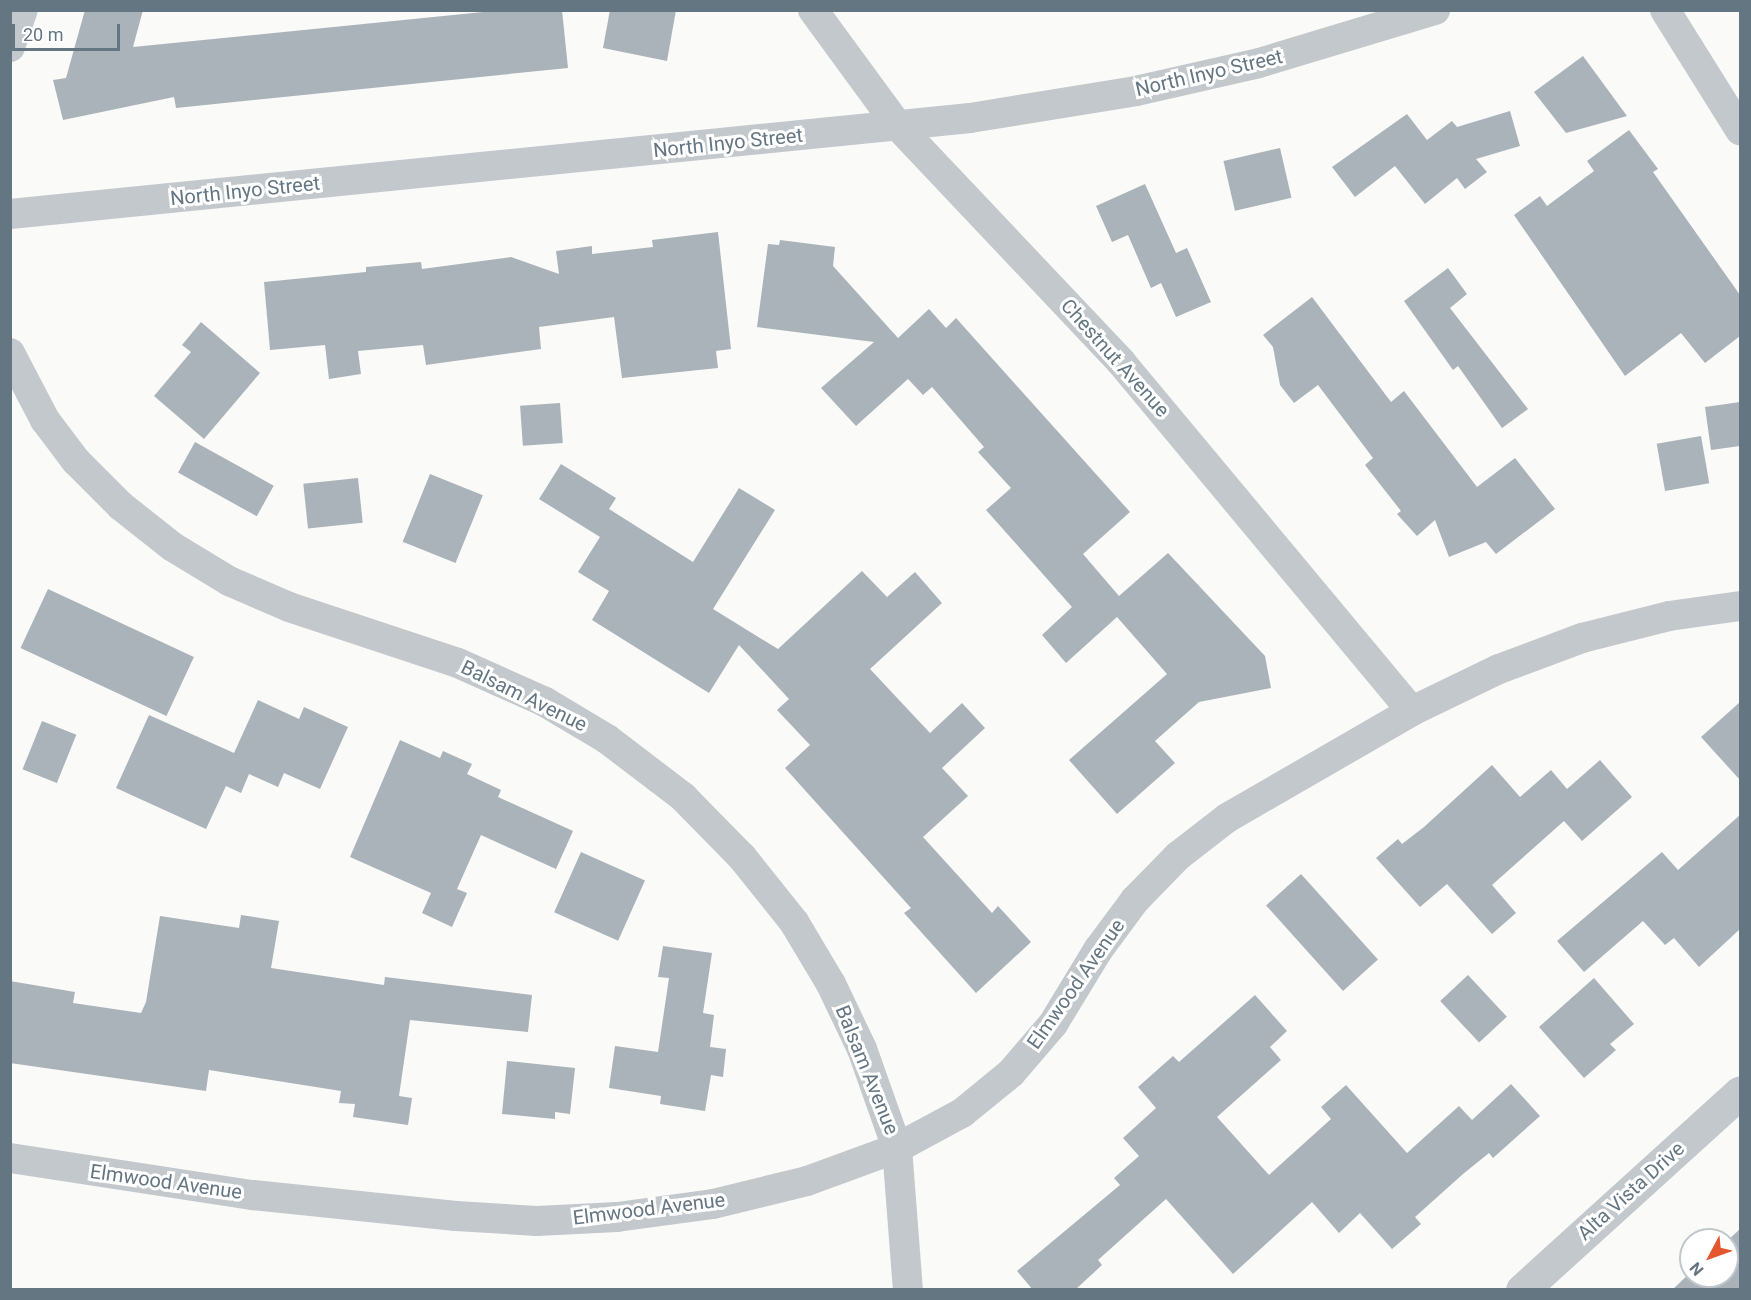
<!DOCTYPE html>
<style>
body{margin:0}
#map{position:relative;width:1751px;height:1300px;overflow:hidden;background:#fafaf8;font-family:Roboto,sans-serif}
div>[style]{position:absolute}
.building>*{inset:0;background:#aab3b9;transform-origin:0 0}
.minor>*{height:30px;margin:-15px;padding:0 15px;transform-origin:15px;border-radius:15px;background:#c3c8cc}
.tertiary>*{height:33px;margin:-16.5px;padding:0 16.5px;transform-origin:16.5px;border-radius:16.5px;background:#c3c8cc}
span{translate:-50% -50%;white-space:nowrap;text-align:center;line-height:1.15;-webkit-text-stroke:6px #fff;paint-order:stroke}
.street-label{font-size:20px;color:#657683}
.frame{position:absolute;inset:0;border:12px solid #657683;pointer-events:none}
.north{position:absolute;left:1679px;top:1228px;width:60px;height:60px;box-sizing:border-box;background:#fff;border:2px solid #c1c8cd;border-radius:50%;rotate:229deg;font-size:16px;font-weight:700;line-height:24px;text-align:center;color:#657683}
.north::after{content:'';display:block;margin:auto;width:21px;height:27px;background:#e4572e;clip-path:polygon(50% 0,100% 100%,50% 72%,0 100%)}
.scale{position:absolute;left:12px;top:24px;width:108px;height:27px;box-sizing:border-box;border:3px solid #657683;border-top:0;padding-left:8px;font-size:18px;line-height:21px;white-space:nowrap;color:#657683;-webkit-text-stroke:4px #fff;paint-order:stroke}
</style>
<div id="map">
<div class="building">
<div style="clip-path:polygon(85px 10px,143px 10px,133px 47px,503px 10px,562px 10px,568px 68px,176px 108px,174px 97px,63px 120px,53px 80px,66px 78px)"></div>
<div style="clip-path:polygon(610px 10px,676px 10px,667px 61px,603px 48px)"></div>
<div style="clip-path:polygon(1583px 56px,1627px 116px,1566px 133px,1534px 92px)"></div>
<div style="clip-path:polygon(1510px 111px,1520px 146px,1476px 159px,1487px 172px,1465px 189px,1457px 178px,1425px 204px,1395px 166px,1355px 197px,1332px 167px,1407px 114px,1427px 140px,1452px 121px,1457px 127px)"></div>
<div style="clip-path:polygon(1629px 130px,1658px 169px,1653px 172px,1740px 295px,1740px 336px,1705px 363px,1681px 333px,1625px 376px,1514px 215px,1540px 196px,1547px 206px,1594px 171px,1587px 161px)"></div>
<div style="left:1280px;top:148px;width:51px;height:58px;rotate:77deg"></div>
<div style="clip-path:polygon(1145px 184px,1176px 253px,1187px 248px,1211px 302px,1176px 317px,1161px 283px,1151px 288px,1128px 235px,1112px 242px,1096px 206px)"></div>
<div style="clip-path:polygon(718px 232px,731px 349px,716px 351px,718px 368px,622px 378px,614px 317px,539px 327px,541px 349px,426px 365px,423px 345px,358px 351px,361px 374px,329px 379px,325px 345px,270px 350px,264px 282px,366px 272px,366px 267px,421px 262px,422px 269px,511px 257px,559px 274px,556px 251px,592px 246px,592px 254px,653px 247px,652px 240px)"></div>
<div style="clip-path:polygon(780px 240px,835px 247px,833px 266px,898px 338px,929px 309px,946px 328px,956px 318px,1130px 512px,1083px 554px,1119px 596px,1168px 553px,1265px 656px,1271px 688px,1199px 702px,1155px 741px,1175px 763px,1117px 814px,1069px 760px,1167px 674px,1117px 617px,1066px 663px,1042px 635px,1072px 607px,986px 510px,1011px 488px,978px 452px,984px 447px,932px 387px,923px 395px,908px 379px,856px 426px,821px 388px,874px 342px,757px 327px,768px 244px,779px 245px)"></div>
<div style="clip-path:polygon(1448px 268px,1467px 294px,1450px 308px,1528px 409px,1502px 428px,1458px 366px,1453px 370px,1404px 301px)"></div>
<div style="clip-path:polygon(1312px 297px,1391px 402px,1404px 391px,1477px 487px,1515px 458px,1555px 509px,1496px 554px,1486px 542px,1449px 557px,1435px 520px,1417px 536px,1397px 514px,1401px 511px,1365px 465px,1373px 458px,1318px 385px,1294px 403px,1280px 385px,1273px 347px,1263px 335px)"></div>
<div style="clip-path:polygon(201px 322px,260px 373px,204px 439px,154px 396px,191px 352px,182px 345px)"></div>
<div style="clip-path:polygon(1740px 402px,1740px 446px,1711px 450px,1705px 407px)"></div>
<div style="left:560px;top:403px;width:40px;height:40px;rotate:86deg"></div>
<div style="left:1701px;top:436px;width:48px;height:45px;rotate:80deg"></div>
<div style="left:195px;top:442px;width:90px;height:35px;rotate:29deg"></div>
<div style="clip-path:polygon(561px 464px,616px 498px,609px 509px,693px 562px,739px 488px,775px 510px,713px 609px,778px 649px,862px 571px,887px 597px,915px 572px,942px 603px,870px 669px,930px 733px,962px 703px,985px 728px,942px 768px,968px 796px,923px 837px,992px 913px,998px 906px,1031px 942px,976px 993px,904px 913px,911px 908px,785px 768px,810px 745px,777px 710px,789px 699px,739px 645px,709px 693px,592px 620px,609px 591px,578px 572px,600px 537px,539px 499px)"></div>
<div style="left:430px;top:474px;width:57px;height:73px;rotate:22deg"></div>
<div style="left:358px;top:478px;width:45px;height:55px;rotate:84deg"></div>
<div style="left:48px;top:589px;width:161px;height:65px;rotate:25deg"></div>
<div style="clip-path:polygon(258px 700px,299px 719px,304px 707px,348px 727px,320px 789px,284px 773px,278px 787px,249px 774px,241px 793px,226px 786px,206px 829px,116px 788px,149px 715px,234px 753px)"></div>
<div style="clip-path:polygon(1740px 702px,1740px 780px,1701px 737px)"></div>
<div style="left:42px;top:721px;width:37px;height:52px;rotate:22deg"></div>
<div style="clip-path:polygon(400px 740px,440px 758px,443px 751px,472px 764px,467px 774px,501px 790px,498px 797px,573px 831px,556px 869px,481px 835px,457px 889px,467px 893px,452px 927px,422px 913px,431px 893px,350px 857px)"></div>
<div style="clip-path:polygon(1600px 760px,1632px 797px,1582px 841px,1564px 821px,1492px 885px,1516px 913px,1492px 934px,1447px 884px,1420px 907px,1376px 858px,1398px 839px,1402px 844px,1424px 827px,1492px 765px,1520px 797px,1551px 770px,1567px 789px)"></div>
<div style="clip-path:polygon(1740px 815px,1740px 929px,1699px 967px,1674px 938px,1665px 945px,1643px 921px,1584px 972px,1557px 941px,1662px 852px,1678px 870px)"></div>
<div style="left:581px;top:852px;width:70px;height:66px;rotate:24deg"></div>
<div style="left:1301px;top:874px;width:115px;height:47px;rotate:48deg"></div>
<div style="clip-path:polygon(241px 915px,279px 921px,271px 968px,384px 985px,385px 977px,532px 995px,528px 1032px,410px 1020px,399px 1096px,412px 1098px,408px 1125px,353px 1117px,355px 1104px,339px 1103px,341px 1091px,209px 1070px,206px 1091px,10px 1063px,10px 981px,75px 992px,73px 1003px,141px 1013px,146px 1002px,160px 916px,239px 928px)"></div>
<div style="clip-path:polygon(663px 946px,712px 953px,703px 1013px,714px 1015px,710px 1047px,726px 1049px,723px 1077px,711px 1075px,705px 1111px,660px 1104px,661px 1096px,609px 1088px,615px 1046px,658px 1052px,669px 978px,658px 977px)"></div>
<div style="left:1468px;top:975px;width:57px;height:38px;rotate:47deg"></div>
<div style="clip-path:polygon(1594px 978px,1634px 1024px,1610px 1044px,1616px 1050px,1584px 1078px,1539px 1027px)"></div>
<div style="clip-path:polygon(1255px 995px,1287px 1031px,1270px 1047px,1281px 1060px,1217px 1117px,1269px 1175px,1331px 1119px,1321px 1107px,1346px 1085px,1407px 1153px,1459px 1106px,1472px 1120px,1511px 1084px,1540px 1116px,1493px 1158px,1489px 1153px,1463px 1174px,1415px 1217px,1421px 1224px,1392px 1249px,1360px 1213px,1339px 1233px,1312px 1202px,1233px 1274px,1166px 1199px,1098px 1260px,1102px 1265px,1075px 1290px,1033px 1290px,1017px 1271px,1120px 1185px,1114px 1178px,1139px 1156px,1123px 1138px,1156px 1108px,1138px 1087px,1173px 1056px,1179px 1062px)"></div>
<div style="clip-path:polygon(507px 1061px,575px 1068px,570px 1114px,555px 1112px,555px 1119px,502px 1114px)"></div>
<div style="clip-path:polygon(1740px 1229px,1740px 1290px,1672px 1290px,1691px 1272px,1691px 1276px,1727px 1276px,1727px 1241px)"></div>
</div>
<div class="minor">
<div style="left:813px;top:10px;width:144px;rotate:53.8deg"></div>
<div style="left:898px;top:126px;width:325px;rotate:46.6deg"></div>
<div style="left:1121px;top:362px;width:454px;rotate:50.2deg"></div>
<div style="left:1665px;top:10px;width:142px;rotate:58deg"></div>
<div style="left:10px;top:47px;width:39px;rotate:-71deg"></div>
<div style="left:10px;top:214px;width:965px;rotate:-5.71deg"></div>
<div style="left:970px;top:118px;width:168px;rotate:-9.2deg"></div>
<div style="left:1136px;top:91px;width:126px;rotate:-12.8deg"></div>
<div style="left:1259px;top:63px;width:184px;rotate:-16.8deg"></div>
<div style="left:10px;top:353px;width:76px;rotate:62.4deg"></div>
<div style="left:45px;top:420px;width:51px;rotate:52.9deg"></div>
<div style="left:76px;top:461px;width:64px;rotate:45deg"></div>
<div style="left:121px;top:506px;width:66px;rotate:38.3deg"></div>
<div style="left:173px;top:547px;width:66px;rotate:31.3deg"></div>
<div style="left:229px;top:581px;width:65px;rotate:23.4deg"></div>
<div style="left:289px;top:607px;width:178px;rotate:18.3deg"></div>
<div style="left:458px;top:663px;width:95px;rotate:24.1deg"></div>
<div style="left:545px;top:702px;width:72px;rotate:30.8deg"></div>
<div style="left:607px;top:739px;width:96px;rotate:37.3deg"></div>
<div style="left:683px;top:797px;width:84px;rotate:45.5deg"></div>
<div style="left:742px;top:857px;width:83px;rotate:51.3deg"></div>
<div style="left:794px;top:922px;width:72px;rotate:59.2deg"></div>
<div style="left:831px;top:984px;width:72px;rotate:64.5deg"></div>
<div style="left:862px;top:1049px;width:105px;rotate:70.5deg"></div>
<div style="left:897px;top:1148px;width:142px;rotate:85.6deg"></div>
<div style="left:10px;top:1158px;width:246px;rotate:8.7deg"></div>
<div style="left:253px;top:1195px;width:204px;rotate:5.9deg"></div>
<div style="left:456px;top:1216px;width:81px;rotate:3.5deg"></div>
<div style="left:537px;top:1221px;width:80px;rotate:-2.9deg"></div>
<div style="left:617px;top:1217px;width:97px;rotate:-7.7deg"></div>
<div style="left:713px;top:1204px;width:97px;rotate:-13.7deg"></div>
<div style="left:807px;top:1181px;width:96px;rotate:-20.1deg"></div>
<div style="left:897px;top:1148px;width:74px;rotate:-28.3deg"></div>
<div style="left:962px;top:1113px;width:63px;rotate:-39.2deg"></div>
<div style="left:1011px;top:1073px;width:65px;rotate:-49.4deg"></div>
<div style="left:1053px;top:1024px;width:87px;rotate:-58.7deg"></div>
<div style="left:1098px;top:950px;width:62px;rotate:-53.5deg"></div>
<div style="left:1135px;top:900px;width:62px;rotate:-45.7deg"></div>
<div style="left:1178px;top:856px;width:62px;rotate:-37.8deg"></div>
<div style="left:1227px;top:818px;width:214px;rotate:-30deg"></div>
<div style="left:1412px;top:711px;width:97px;rotate:-25.8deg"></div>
<div style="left:1499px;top:669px;width:89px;rotate:-20.5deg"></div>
<div style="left:1582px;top:638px;width:90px;rotate:-14.2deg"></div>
<div style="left:1669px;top:616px;width:72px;rotate:-8deg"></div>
</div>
<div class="tertiary">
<div style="left:1522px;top:1290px;width:294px;rotate:-42.2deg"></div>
</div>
<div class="street-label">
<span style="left:1209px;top:73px;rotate:-13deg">North Inyo Street</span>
<span style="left:728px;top:143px;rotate:-6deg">North Inyo Street</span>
<span style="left:245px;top:191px;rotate:-6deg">North Inyo Street</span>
<span style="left:1115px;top:358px;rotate:48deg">Chestnut Avenue</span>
<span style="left:524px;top:696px;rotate:26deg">Balsam Avenue</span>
<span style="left:1076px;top:984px;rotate:-55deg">Elmwood Avenue</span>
<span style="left:867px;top:1070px;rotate:68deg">Balsam Avenue</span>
<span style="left:166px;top:1182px;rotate:8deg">Elmwood Avenue</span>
<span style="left:1631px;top:1191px;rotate:-42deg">Alta Vista Drive</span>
<span style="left:649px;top:1209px;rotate:-7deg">Elmwood Avenue</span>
</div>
<div class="frame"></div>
<div class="north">N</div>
<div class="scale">20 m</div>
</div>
